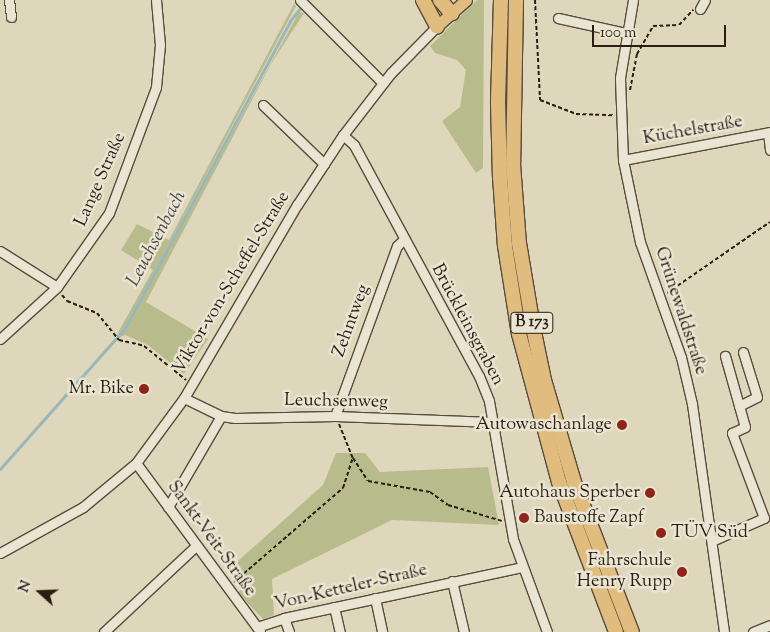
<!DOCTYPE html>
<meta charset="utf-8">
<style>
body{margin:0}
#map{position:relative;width:770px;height:632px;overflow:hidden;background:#dfd7bb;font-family:"Sorts Mill Goudy",serif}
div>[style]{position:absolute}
.green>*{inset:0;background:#b8bc8c}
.stream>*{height:2.5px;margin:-1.25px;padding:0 1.25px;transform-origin:1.25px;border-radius:1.25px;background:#98b7bb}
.path>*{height:2px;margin-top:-1px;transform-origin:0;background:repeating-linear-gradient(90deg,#2c1c12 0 4px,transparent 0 6.5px)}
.roads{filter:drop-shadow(1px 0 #594b3c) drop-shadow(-1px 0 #594b3c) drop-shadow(0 1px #594b3c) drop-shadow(0 -1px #594b3c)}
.minor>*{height:9px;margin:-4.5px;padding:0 4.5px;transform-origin:4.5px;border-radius:4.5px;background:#eae5d3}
.major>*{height:11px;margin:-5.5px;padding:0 5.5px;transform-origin:5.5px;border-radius:5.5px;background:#e0bc7e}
.highway>*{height:14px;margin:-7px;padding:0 7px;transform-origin:7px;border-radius:7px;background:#e0bc7e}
.dots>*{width:14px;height:14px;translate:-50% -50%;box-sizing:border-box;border:2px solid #eae5d3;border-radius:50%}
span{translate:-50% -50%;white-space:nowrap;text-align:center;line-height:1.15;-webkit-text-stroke:5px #eae5d3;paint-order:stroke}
.shield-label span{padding:1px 4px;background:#eae5d3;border:1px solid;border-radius:4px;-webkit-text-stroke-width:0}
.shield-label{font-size:16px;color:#2c1c12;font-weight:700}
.street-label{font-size:18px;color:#2c1c12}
.poi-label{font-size:18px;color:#2c1c12}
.right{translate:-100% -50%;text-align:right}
.left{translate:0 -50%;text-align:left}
.water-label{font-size:19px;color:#4c4a45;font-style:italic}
.north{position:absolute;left:15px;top:567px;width:50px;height:50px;-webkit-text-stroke:4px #eae5d3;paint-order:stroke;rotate:290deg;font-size:14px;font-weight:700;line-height:20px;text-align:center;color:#2c1c12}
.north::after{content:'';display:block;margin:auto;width:18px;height:22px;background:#2c1c12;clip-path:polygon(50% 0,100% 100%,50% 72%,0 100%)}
.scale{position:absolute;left:592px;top:25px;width:134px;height:22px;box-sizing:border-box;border:2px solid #2c1c12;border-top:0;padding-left:6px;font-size:15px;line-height:18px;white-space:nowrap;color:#2c1c12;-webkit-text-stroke:4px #eae5d3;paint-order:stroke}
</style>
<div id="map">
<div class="green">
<div style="clip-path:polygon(477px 0,484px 0,483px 168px,476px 173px,442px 121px,460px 107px,466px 70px,457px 60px,435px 53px,430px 46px)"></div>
<div style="clip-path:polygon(294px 4px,296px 6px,125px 327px,116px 336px,153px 270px,121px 250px,137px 224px,169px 240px)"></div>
<div style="clip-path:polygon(299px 12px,304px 13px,271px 64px,146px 302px,208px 339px,184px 374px,148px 345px,125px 335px,120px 337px)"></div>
<div style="clip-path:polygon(336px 453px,365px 453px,380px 472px,488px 467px,499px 525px,392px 520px,272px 579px,274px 615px,263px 619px,238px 593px,243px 586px,229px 569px,323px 485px)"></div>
</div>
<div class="stream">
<div style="left:0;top:469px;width:188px;rotate:-48.4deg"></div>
<div style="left:125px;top:328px;width:349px;rotate:-61.7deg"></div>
<div style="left:290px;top:21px;width:27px;rotate:-51deg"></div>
</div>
<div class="path">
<div style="left:535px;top:0;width:100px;rotate:87.1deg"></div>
<div style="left:540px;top:100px;width:39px;rotate:21deg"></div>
<div style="left:576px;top:114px;width:38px;rotate:2deg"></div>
<div style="left:630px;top:90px;width:37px;rotate:-79deg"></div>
<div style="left:637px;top:54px;width:32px;rotate:-60deg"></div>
<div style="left:653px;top:26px;width:26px;rotate:-2deg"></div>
<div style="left:679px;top:25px;width:21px;rotate:-47deg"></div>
<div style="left:667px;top:293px;width:125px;rotate:-34.6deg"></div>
<div style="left:62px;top:295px;width:8px;rotate:50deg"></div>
<div style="left:67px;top:301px;width:32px;rotate:22deg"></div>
<div style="left:97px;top:313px;width:35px;rotate:51deg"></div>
<div style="left:119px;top:340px;width:26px;rotate:13deg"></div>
<div style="left:144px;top:346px;width:54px;rotate:39deg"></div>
<div style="left:339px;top:424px;width:37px;rotate:68deg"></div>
<div style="left:353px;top:458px;width:27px;rotate:57deg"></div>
<div style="left:368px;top:481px;width:63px;rotate:10.1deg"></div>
<div style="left:430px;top:492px;width:22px;rotate:36deg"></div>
<div style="left:448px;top:505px;width:56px;rotate:16.5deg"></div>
<div style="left:234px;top:582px;width:144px;rotate:-40.8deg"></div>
<div style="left:343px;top:488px;width:32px;rotate:-72deg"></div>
</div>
<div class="roads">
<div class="minor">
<div style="left:9px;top:0;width:17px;rotate:83deg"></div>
<div style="left:300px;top:0;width:117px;rotate:45deg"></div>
<div style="left:633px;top:0;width:79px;rotate:99.5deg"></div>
<div style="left:620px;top:78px;width:82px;rotate:87.9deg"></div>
<div style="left:623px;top:160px;width:84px;rotate:78.3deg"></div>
<div style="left:640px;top:242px;width:122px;rotate:70.4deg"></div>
<div style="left:681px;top:357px;width:48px;rotate:76.8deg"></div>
<div style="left:692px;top:404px;width:230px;rotate:82deg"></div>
<div style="left:700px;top:9px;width:10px;rotate:-61deg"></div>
<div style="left:558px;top:18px;width:70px;rotate:12.4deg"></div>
<div style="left:263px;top:105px;width:85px;rotate:44deg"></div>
<div style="left:768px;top:133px;width:17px;rotate:83deg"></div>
<div style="left:343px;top:135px;width:15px;rotate:42deg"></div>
<div style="left:354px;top:145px;width:263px;rotate:61.6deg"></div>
<div style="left:479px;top:376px;width:27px;rotate:68deg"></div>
<div style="left:489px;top:401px;width:140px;rotate:80.1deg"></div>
<div style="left:513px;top:539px;width:99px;rotate:69.9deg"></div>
<div style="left:623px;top:160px;width:150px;rotate:-10.8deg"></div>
<div style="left:0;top:251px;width:67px;rotate:32.3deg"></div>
<div style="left:0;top:339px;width:77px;rotate:-42.4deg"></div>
<div style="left:57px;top:287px;width:90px;rotate:-54.9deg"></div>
<div style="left:109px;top:213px;width:134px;rotate:-69.5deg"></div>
<div style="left:156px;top:87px;width:42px;rotate:-84.6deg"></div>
<div style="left:160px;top:45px;width:45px;rotate:-95.1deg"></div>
<div style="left:184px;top:398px;width:41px;rotate:25.9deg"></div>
<div style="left:221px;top:416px;width:14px;rotate:8deg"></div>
<div style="left:235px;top:418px;width:100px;rotate:-1.1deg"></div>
<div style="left:335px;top:416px;width:158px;rotate:2.2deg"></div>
<div style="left:739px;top:406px;width:20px;rotate:-27deg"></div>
<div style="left:757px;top:397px;width:47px;rotate:-107.3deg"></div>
<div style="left:335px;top:416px;width:181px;rotate:-70deg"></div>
<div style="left:397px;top:246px;width:8px;rotate:-45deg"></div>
<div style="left:136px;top:463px;width:209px;rotate:53.6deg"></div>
<div style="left:168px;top:507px;width:105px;rotate:-59.8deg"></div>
<div style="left:712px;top:541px;width:57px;rotate:-23.9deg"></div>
<div style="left:764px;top:518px;width:91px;rotate:-110.6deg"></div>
<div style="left:732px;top:433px;width:14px;rotate:-25deg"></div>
<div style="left:745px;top:427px;width:74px;rotate:-105.7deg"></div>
<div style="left:0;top:553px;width:95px;rotate:-29deg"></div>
<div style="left:83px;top:507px;width:69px;rotate:-39.7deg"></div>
<div style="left:136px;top:463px;width:81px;rotate:-53.6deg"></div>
<div style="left:184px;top:398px;width:224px;rotate:-59.7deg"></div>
<div style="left:297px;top:205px;width:84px;rotate:-56.7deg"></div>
<div style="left:343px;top:135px;width:78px;rotate:-52.3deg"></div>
<div style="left:391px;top:73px;width:66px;rotate:-45.6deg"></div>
<div style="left:452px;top:581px;width:52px;rotate:76.8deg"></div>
<div style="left:375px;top:598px;width:35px;rotate:78deg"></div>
<div style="left:334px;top:607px;width:26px;rotate:77deg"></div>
<div style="left:284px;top:618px;width:15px;rotate:70deg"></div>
<div style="left:257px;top:627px;width:28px;rotate:-18deg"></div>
<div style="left:284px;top:618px;width:243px;rotate:-12.1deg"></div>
<div style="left:104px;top:632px;width:126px;rotate:-43.1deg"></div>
<div style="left:753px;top:632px;width:18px;rotate:-22deg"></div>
</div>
<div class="major">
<div style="left:437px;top:26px;width:39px;rotate:-42deg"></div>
</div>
<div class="highway">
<div style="left:423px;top:0;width:30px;rotate:62deg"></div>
<div style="left:440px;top:0;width:18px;rotate:49deg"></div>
<div style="left:501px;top:0;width:103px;rotate:91.7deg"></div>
<div style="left:498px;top:103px;width:74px;rotate:88.5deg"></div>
<div style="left:500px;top:177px;width:69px;rotate:85.9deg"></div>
<div style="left:505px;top:246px;width:89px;rotate:81deg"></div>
<div style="left:519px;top:334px;width:153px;rotate:74.9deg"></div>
<div style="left:559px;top:482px;width:160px;rotate:69.2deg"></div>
<div style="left:516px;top:0;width:164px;rotate:91deg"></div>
<div style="left:513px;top:164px;width:79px;rotate:85.7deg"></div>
<div style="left:519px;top:243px;width:85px;rotate:80.5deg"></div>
<div style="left:533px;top:327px;width:54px;rotate:78.3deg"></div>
<div style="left:544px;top:380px;width:106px;rotate:73.6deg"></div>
<div style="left:574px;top:482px;width:161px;rotate:68.9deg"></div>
</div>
</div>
<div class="dots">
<div style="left:144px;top:389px;background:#8f2418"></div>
<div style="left:622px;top:425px;background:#8f2418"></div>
<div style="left:650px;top:493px;background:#8f2418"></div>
<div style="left:524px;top:518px;background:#8f2418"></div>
<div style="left:661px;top:533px;background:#8f2418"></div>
<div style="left:682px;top:572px;background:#8f2418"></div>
</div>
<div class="shield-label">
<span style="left:532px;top:323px">B 173</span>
</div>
<div class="street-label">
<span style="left:693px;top:131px;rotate:-10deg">Küchelstraße</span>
<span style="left:101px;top:180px;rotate:-66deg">Lange Straße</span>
<span style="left:232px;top:283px;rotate:-59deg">Viktor-von-Scheffel-Straße</span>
<span style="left:680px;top:311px;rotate:72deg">Grünewaldstraße</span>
<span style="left:352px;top:321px;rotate:-70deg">Zehntweg</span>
<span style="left:467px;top:325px;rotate:62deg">Brückleinsgraben</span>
<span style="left:336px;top:402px;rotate:1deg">Leuchsenweg</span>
<span style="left:211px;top:539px;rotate:54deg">Sankt-Veit-Straße</span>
<span style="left:351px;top:588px;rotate:-13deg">Von-Ketteler-Straße</span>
</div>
<div class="poi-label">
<span class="right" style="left:134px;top:389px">Mr. Bike</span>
<span class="right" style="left:612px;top:425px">Autowaschanlage</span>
<span class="right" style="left:640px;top:493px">Autohaus Sperber</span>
<span class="left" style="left:534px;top:518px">Baustoffe Zapf</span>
<span class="left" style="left:671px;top:533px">TÜV Süd</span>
<span class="right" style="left:672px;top:572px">Fahrschule<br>Henry Rupp</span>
</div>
<div class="water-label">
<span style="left:157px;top:239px;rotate:-62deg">Leuchsenbach</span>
</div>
<div class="north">N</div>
<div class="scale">100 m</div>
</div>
